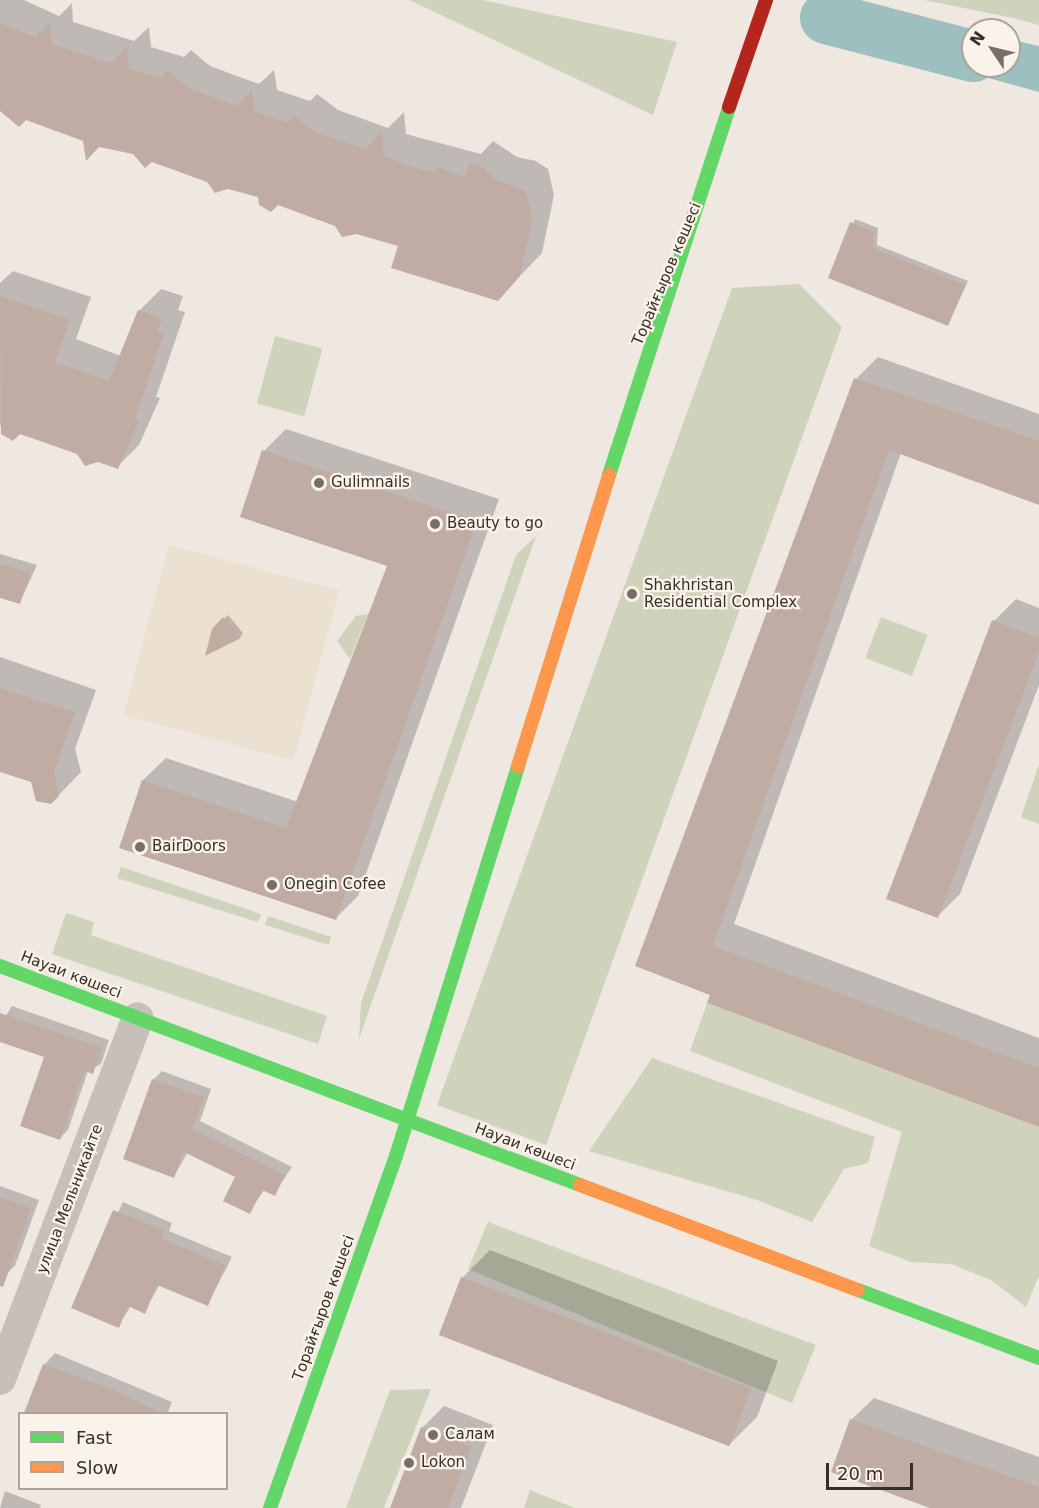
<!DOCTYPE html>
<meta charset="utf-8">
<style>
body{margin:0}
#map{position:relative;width:1039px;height:1508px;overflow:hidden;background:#eee8e1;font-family:"DejaVu Sans",sans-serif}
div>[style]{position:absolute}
.green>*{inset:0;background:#cfd3bb;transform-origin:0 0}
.plaza>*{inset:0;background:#ece0d0;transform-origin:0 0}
.water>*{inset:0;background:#9ebfbf}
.shadow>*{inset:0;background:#0003}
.river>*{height:52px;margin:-26px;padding:0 26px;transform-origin:26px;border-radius:26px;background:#9ebfbf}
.building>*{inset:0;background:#c1aca3;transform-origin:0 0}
.street>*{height:32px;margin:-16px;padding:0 16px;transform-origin:16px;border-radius:16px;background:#c7c0ba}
.fast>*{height:14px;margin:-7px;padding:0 7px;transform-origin:7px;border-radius:7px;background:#63d668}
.slow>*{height:14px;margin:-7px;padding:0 7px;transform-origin:7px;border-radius:7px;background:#ff974d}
.jam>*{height:14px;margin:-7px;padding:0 7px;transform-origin:7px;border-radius:7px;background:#b3261e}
.dots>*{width:16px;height:16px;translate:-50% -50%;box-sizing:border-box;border:3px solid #faf3e9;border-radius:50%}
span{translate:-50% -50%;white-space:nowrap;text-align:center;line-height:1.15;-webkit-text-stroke:4.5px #faf3e9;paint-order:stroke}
.street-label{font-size:15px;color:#382d28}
.poi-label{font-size:15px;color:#382d28}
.left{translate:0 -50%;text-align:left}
.legend{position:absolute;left:18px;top:1412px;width:210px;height:78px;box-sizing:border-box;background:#faf3e9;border:2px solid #aca49c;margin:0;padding:8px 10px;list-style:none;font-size:18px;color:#382d28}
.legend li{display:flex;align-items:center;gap:12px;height:30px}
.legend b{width:30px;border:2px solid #aca49c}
.north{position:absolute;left:961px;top:18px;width:60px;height:60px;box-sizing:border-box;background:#faf3e9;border:2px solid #aca49c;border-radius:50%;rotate:305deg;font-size:16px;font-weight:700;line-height:24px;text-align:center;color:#382d28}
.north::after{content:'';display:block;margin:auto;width:21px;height:27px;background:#786e69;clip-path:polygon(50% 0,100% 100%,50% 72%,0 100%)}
.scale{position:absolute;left:826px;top:1463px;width:87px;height:27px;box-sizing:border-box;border:3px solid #382d28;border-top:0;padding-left:8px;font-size:18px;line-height:21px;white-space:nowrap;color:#382d28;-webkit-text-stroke:4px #faf3e9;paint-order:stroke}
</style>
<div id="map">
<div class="green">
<div style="clip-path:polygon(409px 0,483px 0,677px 42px,653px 115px)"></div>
<div style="clip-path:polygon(924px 0,1039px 0,1039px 25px,1013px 18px)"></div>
<div style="clip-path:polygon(799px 284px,842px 327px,546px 1145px,437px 1105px,732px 288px)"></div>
<div style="left:275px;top:336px;width:49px;height:70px;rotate:15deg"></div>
<div style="clip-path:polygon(536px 536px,359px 1039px,361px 1003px,516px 555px)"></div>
<div style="clip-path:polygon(368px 614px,350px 659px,337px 641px,356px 616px)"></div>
<div style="left:881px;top:617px;width:50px;height:44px;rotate:21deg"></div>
<div style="clip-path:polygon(1039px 764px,1039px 824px,1021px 817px)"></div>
<div style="clip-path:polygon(121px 867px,261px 914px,258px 922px,117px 878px)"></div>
<div style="clip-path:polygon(66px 913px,94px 922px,91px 935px,327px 1016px,318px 1044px,52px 954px)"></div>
<div style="clip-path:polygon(268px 916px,331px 937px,329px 945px,265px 925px)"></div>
<div style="clip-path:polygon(707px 1003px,1039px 1127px,1039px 1276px,1026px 1307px,991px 1280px,951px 1264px,911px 1262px,869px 1246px,902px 1132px,690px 1051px)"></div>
<div style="clip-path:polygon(652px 1058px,875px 1137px,868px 1163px,844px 1169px,812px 1222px,757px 1200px,589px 1151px)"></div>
<div style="clip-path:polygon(488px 1222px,816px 1345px,792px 1403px,468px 1269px)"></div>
<div style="clip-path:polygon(431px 1389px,384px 1508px,346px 1508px,390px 1390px)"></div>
<div style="clip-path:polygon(530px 1490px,575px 1508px,524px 1508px)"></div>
</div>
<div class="plaza">
<div style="left:169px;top:545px;width:176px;height:176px;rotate:15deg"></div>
</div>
<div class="water">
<div style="clip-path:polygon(877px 9px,973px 31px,973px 66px,1009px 66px,1009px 39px,1039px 46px,1039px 92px,867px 44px,844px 22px)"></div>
</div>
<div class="shadow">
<div style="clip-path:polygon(0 0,24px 0,59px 16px,72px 3px,73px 22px,134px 41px,149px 27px,151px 47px,184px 57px,191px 50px,210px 66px,259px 84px,274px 70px,277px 90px,310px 101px,317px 94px,338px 110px,388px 128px,404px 112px,406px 134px,481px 154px,493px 141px,517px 157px,536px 161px,548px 169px,554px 195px,542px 253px,497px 300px,399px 245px,0 108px)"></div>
<div style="clip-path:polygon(855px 219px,878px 228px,877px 245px,968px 281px,948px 325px,830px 277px)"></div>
<div style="clip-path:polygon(13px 271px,91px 297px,76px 339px,121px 356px,139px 311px,161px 289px,183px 296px,178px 310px,185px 312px,156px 397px,160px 398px,139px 445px,117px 467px,0 425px,0 283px)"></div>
<div style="clip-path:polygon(878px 357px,1039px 414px,1039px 503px,901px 453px,734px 924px,1039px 1038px,1039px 1125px,637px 966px,856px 379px)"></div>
<div style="clip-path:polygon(286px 429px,499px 499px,358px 896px,336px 918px,143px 780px,166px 758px,298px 802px,389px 565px,264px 451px)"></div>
<div style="clip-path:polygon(0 554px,37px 565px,20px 602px,0 596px)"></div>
<div style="clip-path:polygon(1016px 599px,1039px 608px,1039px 685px,960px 894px,938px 916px,994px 621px)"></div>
<div style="clip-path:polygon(228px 615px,243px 633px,240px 637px,214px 629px)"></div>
<div style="clip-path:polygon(0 657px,96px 690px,75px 749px,81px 772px,51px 803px,32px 781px,0 771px)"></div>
<div style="clip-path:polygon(12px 1006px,109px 1040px,101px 1064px,88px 1071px,68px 1130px,59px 1139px,46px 1056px,0 1040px,0 1025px)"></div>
<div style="clip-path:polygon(162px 1071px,211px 1089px,200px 1121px,292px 1167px,274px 1194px,265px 1189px,249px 1212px,237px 1177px,188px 1152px,174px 1176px,125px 1158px,154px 1079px)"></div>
<div style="clip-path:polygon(0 1186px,39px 1200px,15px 1266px,6px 1274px,0 1272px)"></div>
<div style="clip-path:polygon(123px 1202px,172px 1223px,169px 1231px,232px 1257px,208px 1304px,160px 1284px,144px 1312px,131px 1306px,118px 1326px,73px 1307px)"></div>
<div style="clip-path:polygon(490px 1250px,778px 1361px,757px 1417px,729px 1445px,462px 1278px)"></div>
<div style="clip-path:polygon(55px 1353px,172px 1402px,167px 1414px,26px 1414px,44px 1365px)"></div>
<div style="clip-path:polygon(874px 1398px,1039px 1457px,1039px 1508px,934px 1508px,851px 1420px)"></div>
<div style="clip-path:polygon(444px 1406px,493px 1425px,461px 1508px,391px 1508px,422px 1428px)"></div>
<div style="clip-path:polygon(5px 1491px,41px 1505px,40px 1508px,0 1508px)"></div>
</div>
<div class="river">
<div style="left:826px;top:18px;width:152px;rotate:14.5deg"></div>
</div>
<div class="building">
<div style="clip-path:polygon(0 23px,35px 37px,50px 23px,52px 44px,111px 63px,127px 47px,129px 69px,162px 78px,168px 71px,188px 88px,237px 106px,252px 90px,255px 112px,288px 123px,293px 115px,315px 132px,365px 149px,382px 132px,384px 156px,419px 169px,435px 172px,437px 167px,464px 177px,470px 163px,484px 168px,494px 179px,526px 191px,533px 218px,520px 276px,498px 301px,391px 268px,398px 246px,356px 234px,342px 237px,335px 226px,278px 205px,271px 212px,259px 205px,258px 197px,228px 189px,215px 193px,207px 182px,152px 162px,145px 168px,133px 154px,99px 147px,86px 161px,83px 141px,26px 120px,19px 127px,0 111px)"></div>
<div style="clip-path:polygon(850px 222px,874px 232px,873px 248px,965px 285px,948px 326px,828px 278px)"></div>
<div style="clip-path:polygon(0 296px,70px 320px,55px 362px,109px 381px,138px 310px,162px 319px,157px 332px,164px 334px,135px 419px,139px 421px,118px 469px,98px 462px,85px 466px,77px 454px,20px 434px,13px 441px,1px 434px)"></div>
<div style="clip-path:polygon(854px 378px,1039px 441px,1039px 505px,889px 450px,713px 946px,1039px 1068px,1039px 1127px,707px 1003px,710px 995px,635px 966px)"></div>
<div style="clip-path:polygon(262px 450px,477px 521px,336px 920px,119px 848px,142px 780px,286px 828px,387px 566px,240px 517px)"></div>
<div style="clip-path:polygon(0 564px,30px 573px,20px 604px,0 598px)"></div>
<div style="clip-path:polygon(223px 617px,241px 638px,205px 656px,212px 629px)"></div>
<div style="clip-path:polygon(992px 620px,1039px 638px,1039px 652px,938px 918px,886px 899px)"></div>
<div style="clip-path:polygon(0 688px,75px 712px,54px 772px,59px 796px,51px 804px,36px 801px,31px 782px,0 772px)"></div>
<div style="clip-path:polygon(0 1013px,102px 1048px,93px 1074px,84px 1071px,60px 1140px,20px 1126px,44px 1057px,0 1042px)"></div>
<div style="clip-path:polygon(152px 1079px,204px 1097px,192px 1129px,285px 1175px,275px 1196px,262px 1190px,250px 1214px,223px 1201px,235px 1177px,184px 1152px,174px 1178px,123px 1159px)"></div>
<div style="clip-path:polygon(0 1197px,31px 1208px,3px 1287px,0 1286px)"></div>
<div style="clip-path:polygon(113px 1210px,165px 1231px,162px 1239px,225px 1265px,208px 1306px,157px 1285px,145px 1314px,128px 1306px,119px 1328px,71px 1308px)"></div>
<div style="left:461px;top:1277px;width:311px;height:62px;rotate:21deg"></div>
<div style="clip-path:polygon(43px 1364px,114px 1390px,161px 1413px,24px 1413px)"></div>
<div style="clip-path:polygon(850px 1419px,1039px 1487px,1039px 1508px,930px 1508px,831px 1472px)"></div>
<div style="clip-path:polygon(421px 1427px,472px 1447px,448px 1508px,390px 1508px)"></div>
</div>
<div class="street">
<div style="left:0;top:1379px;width:386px;rotate:-69.1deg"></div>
</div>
<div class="fast">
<div style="left:609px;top:475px;width:387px;rotate:-71.9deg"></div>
<div style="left:0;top:966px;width:620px;rotate:20.69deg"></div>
<div style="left:858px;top:1290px;width:193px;rotate:20.6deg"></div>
<div style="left:270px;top:1508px;width:374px;rotate:-70.3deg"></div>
<div style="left:396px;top:1156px;width:409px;rotate:-72.6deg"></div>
</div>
<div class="slow">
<div style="left:518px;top:766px;width:305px;rotate:-72.6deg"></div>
<div style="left:580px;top:1185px;width:297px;rotate:20.7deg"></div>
</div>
<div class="jam">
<div style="left:729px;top:107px;width:113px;rotate:-70.9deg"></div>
</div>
<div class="dots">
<div style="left:319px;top:483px;background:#786e69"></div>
<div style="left:435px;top:524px;background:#786e69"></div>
<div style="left:632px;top:594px;background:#786e69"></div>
<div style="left:140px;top:847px;background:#786e69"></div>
<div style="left:272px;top:885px;background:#786e69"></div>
<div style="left:433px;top:1435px;background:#786e69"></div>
<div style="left:409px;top:1463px;background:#786e69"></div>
</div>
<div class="street-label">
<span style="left:667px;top:274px;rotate:-67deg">Торайғыров көшесі</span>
<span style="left:71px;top:975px;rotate:21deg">Науаи көшесі</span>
<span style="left:525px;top:1147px;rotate:21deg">Науаи көшесі</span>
<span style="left:70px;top:1199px;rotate:-69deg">улица Мельникайте</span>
<span style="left:324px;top:1308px;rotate:-70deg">Торайғыров көшесі</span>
</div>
<div class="poi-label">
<span class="left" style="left:331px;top:483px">Gulimnails</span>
<span class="left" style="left:447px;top:524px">Beauty to go</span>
<span class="left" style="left:644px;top:594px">Shakhristan<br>Residential Complex</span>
<span class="left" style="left:152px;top:847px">BairDoors</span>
<span class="left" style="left:284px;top:885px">Onegin Cofee</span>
<span class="left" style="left:445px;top:1435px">Салам</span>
<span class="left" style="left:421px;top:1463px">Lokon</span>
</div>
<ul class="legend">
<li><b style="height:8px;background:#63d668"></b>Fast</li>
<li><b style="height:8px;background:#ff974d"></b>Slow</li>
</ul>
<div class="north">N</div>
<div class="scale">20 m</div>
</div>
